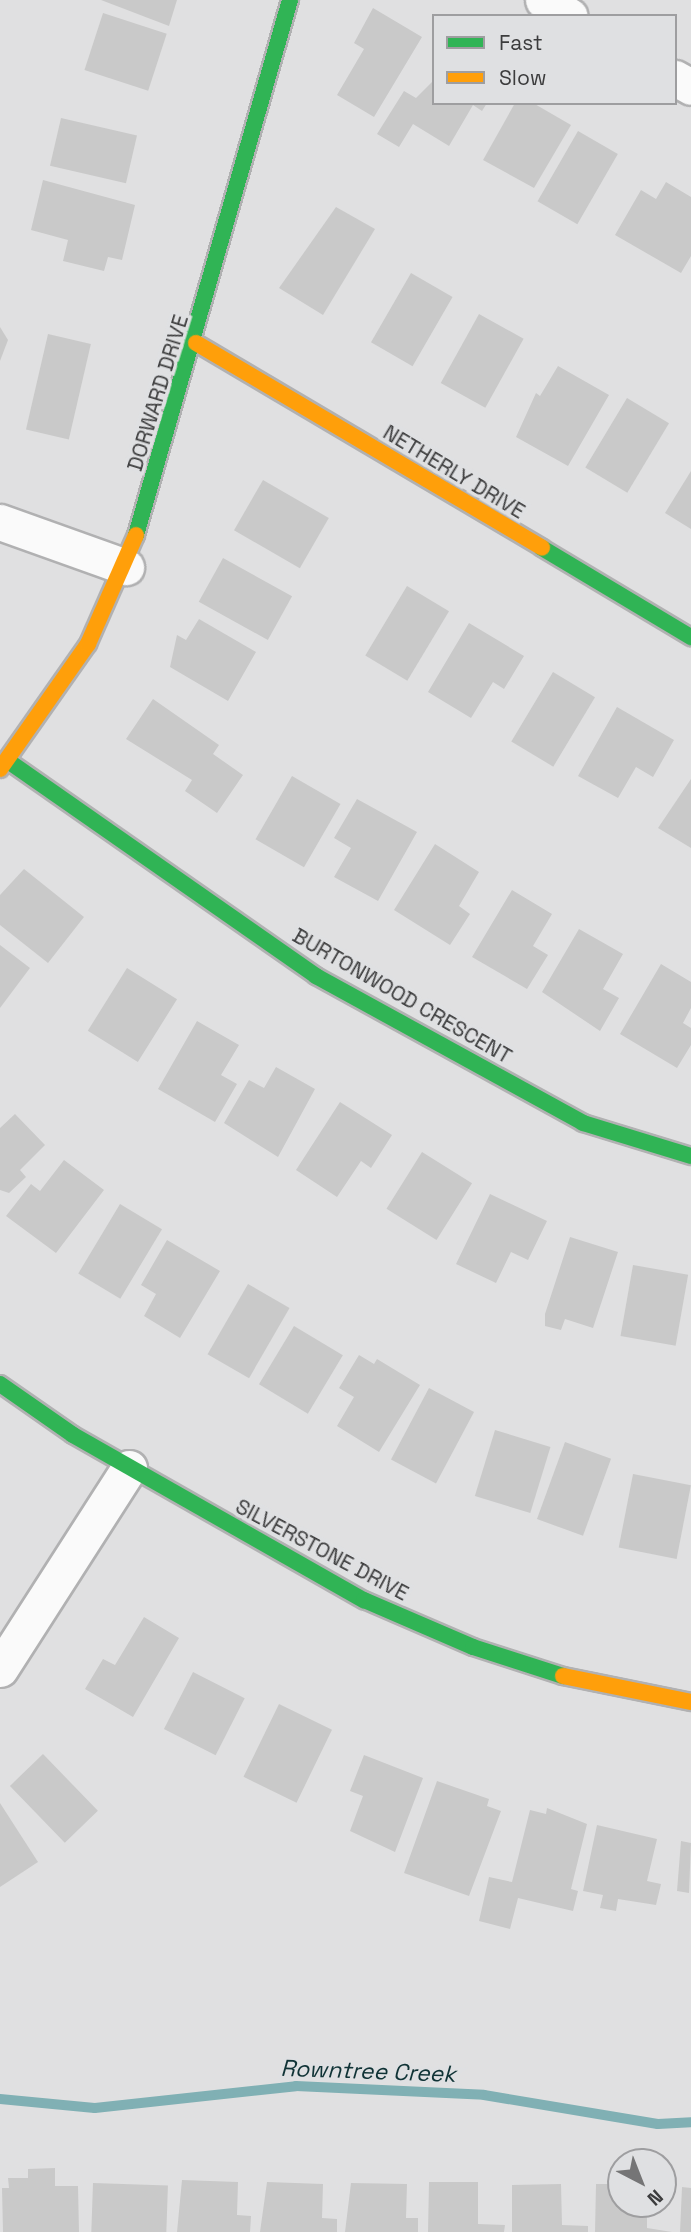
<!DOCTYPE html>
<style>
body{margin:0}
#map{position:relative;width:691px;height:2232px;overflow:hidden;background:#e0e0e1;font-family:"Space Grotesk",sans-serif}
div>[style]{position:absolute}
.stream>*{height:10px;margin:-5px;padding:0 5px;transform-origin:5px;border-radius:5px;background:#80b0b4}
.building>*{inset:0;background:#c9c9c9;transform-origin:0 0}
.roads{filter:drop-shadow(2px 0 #b1b1b2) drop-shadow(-2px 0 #b1b1b2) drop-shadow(0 2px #b1b1b2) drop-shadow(0 -2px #b1b1b2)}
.street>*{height:35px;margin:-17.5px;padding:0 17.5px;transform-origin:17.5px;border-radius:17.5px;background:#fafafa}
.fast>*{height:16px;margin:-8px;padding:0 8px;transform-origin:8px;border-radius:8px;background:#30b455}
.slow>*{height:16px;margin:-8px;padding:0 8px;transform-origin:8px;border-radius:8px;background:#ff9f0a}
span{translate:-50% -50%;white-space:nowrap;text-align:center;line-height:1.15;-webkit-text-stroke:7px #dfe0e2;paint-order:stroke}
.street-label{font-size:21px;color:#3c3c3d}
.water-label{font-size:23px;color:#103336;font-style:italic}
.legend{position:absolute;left:432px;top:14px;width:245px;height:91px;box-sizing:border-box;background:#dfe0e2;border:2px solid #9e9ea0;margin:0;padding:9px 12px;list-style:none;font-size:21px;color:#3c3c3d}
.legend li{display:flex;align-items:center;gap:14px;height:35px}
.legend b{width:35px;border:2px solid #9e9ea0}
.north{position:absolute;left:607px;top:2148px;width:70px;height:70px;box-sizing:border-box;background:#dfe0e2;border:2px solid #9e9ea0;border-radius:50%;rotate:138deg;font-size:19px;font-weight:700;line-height:28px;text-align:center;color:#3c3c3d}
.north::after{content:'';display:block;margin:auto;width:24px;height:32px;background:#757576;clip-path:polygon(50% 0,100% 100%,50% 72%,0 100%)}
</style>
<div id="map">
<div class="stream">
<div style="left:0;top:2099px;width:95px;rotate:5.4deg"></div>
<div style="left:95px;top:2108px;width:202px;rotate:-6.2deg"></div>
<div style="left:296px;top:2086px;width:188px;rotate:2.7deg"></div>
<div style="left:484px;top:2095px;width:176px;rotate:9.5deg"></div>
<div style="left:658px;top:2124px;width:33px;rotate:-3deg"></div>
</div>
<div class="building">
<div style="clip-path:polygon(101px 0,177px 0,169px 26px)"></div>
<div style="clip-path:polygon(373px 8px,422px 37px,374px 117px,337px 95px,364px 49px,354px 43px)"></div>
<div style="left:103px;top:13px;width:67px;height:60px;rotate:18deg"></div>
<div style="clip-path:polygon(434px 80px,434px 103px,487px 103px,482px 111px,473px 105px,449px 146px,413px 124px,399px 147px,377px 134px,404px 91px,416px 98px)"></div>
<div style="clip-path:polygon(515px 103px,533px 103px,571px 125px,534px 188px,483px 160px)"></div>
<div style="left:61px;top:118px;width:78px;height:49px;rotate:13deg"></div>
<div style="left:578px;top:131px;width:46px;height:81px;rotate:30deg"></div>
<div style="clip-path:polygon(43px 180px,135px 205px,122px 260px,108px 257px,104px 271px,63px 261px,68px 240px,31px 230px)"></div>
<div style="clip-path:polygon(666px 182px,691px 197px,691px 256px,681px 273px,615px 235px,641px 190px,656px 199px)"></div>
<div style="clip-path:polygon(336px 207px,375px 229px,323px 315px,279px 288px)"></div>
<div style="left:411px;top:273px;width:48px;height:80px;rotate:30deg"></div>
<div style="left:479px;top:314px;width:51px;height:79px;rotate:29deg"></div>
<div style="clip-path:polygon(0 327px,8px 340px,0 361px)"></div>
<div style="left:48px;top:334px;width:44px;height:98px;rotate:13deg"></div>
<div style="clip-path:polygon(558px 366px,609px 395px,568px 466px,516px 437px,536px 393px,540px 396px)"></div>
<div style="left:627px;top:398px;width:49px;height:81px;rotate:31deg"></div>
<div style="clip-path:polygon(691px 471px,691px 529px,665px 513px)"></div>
<div style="left:263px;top:480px;width:76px;height:58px;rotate:30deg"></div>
<div style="left:223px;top:558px;width:79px;height:50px;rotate:29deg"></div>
<div style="left:407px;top:586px;width:49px;height:81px;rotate:31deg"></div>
<div style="clip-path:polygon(199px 619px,256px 652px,228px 701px,170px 667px,177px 635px,186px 640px)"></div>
<div style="clip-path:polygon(469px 623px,524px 656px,504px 689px,493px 682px,471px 718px,428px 692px)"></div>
<div style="left:553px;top:672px;width:49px;height:81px;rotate:31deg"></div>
<div style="clip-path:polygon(153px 699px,219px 745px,213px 754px,243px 775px,217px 813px,185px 791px,192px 780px,126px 739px)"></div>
<div style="clip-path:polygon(617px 707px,674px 740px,653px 777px,636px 767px,618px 798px,578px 776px)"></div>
<div style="left:292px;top:776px;width:56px;height:73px;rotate:30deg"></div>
<div style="clip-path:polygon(691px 779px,691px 848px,658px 828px)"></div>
<div style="clip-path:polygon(357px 799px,417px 832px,378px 901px,334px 877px,351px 848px,334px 838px)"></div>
<div style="clip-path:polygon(435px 844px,479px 872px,459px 906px,470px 914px,450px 945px,394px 910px)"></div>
<div style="clip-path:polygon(24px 869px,84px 917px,48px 963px,0 925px,0 895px)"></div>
<div style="clip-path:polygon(512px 890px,552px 914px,533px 946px,548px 955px,527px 989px,472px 957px)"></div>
<div style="clip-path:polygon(579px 929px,623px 954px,603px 989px,619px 998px,600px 1031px,542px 992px)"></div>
<div style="clip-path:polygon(0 945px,30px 968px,0 1008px)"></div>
<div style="clip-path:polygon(661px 964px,691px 982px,691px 1008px,683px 1023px,691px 1028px,691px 1045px,677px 1068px,620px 1034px)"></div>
<div style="left:127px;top:968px;width:59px;height:74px;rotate:32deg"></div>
<div style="clip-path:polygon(197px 1021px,239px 1045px,221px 1075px,237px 1084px,215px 1122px,158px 1089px)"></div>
<div style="clip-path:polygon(276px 1067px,315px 1089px,278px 1157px,224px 1123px,249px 1080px,264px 1088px)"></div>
<div style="clip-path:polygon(340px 1102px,392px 1135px,371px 1168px,361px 1161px,337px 1197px,296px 1170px)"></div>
<div style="clip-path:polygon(15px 1114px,45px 1145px,20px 1170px,26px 1177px,9px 1193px,0 1190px,0 1128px)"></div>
<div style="left:422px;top:1152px;width:59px;height:67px;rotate:32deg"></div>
<div style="clip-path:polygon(64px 1160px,104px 1190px,56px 1253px,6px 1216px,31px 1184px,40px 1191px)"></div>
<div style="clip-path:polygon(490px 1194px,547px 1221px,528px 1260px,511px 1252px,496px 1283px,456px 1264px)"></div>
<div style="left:120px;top:1204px;width:49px;height:81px;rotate:31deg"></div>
<div style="clip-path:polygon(570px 1237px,618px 1252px,593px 1328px,565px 1319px,561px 1330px,545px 1326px,545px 1314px)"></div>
<div style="clip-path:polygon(167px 1240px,220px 1271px,180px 1338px,144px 1316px,156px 1294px,141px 1285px)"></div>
<div style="left:633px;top:1265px;width:56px;height:72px;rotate:10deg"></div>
<div style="left:248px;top:1284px;width:48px;height:81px;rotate:30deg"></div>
<div style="left:294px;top:1326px;width:57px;height:68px;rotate:31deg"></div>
<div style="clip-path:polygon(359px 1355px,374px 1364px,377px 1359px,420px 1385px,379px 1452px,337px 1426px,354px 1397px,339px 1388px)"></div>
<div style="left:429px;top:1388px;width:51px;height:81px;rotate:28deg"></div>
<div style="left:495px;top:1430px;width:58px;height:69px;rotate:17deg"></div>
<div style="left:565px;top:1442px;width:49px;height:82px;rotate:20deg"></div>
<div style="left:633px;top:1474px;width:59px;height:75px;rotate:11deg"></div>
<div style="clip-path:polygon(144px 1617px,179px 1638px,133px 1717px,85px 1689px,103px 1659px,115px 1665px)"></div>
<div style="left:193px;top:1672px;width:58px;height:64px;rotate:27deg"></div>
<div style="left:279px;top:1704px;width:59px;height:81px;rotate:26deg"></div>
<div style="left:43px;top:1754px;width:79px;height:46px;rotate:46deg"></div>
<div style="clip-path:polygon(364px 1755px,423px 1778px,395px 1852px,350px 1831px,363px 1796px,350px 1791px)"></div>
<div style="clip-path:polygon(437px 1781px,489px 1799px,487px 1806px,501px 1811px,469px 1896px,404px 1873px)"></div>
<div style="clip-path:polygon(0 1803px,38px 1862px,0 1887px)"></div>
<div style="clip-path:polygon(547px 1808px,587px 1824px,571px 1889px,578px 1891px,573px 1911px,518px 1898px,510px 1929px,479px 1921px,489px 1877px,512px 1882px,530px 1810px,546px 1814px)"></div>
<div style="clip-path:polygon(597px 1825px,657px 1839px,647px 1881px,661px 1884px,656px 1905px,618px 1899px,616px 1911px,600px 1908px,603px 1895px,583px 1891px)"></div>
<div style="clip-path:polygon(681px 1841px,691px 1843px,689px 1893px,677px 1891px)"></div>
<div style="clip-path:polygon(55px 2168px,55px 2186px,78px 2186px,79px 2232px,3px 2232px,2px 2188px,9px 2188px,8px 2178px,28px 2178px,28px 2169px)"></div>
<div style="clip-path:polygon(182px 2180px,238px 2182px,237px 2215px,251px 2216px,250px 2232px,177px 2232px)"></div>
<div style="clip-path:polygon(267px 2182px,323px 2184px,322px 2218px,337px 2219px,337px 2232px,260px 2232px)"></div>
<div style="clip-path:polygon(429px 2182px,478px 2182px,478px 2224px,505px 2225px,504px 2232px,428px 2232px)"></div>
<div style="left:93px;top:2183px;width:75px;height:49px;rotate:2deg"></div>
<div style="clip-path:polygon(351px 2183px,407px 2184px,406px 2218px,418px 2218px,418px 2232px,345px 2232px)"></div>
<div style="clip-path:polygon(561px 2184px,562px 2225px,588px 2226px,588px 2232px,512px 2232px,512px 2185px)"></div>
<div style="clip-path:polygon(596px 2184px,621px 2184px,621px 2204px,647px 2204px,647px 2228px,672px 2232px,595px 2232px)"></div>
<div style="clip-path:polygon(682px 2187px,691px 2188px,691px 2232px,680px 2232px)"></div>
</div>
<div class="roads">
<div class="street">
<div style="left:543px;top:0;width:31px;rotate:31deg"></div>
<div style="left:675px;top:78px;width:18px;rotate:29deg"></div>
<div style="left:0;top:522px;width:134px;rotate:19.7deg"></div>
<div style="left:0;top:1669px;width:239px;rotate:-57.3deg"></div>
</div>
<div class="fast">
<div style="left:136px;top:535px;width:557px;rotate:-73.94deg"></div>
<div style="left:542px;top:548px;width:174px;rotate:30.9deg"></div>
<div style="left:8px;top:761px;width:376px;rotate:34.9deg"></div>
<div style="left:316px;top:976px;width:305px;rotate:28.8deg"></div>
<div style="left:583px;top:1123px;width:113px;rotate:17deg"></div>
<div style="left:0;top:1384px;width:89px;rotate:34.9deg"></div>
<div style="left:73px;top:1435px;width:335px;rotate:29.6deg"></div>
<div style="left:364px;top:1600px;width:119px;rotate:23.3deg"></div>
<div style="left:473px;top:1647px;width:95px;rotate:17.9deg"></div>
</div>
<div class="slow">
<div style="left:196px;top:343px;width:402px;rotate:30.6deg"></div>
<div style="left:0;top:769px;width:153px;rotate:-54.9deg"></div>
<div style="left:88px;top:644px;width:119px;rotate:-66.2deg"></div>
<div style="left:563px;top:1676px;width:131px;rotate:11.5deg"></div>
</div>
</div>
<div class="street-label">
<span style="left:158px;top:393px;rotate:-73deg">DORWARD DRIVE</span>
<span style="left:454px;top:472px;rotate:31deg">NETHERLY DRIVE</span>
<span style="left:402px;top:996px;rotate:30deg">BURTONWOOD CRESCENT</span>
<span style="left:322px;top:1550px;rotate:28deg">SILVERSTONE DRIVE</span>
</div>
<div class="water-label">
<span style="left:368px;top:2071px;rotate:2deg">Rowntree Creek</span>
</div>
<ul class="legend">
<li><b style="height:9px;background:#30b455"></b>Fast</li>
<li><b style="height:9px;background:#ff9f0a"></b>Slow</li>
</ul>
<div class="north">N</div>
</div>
